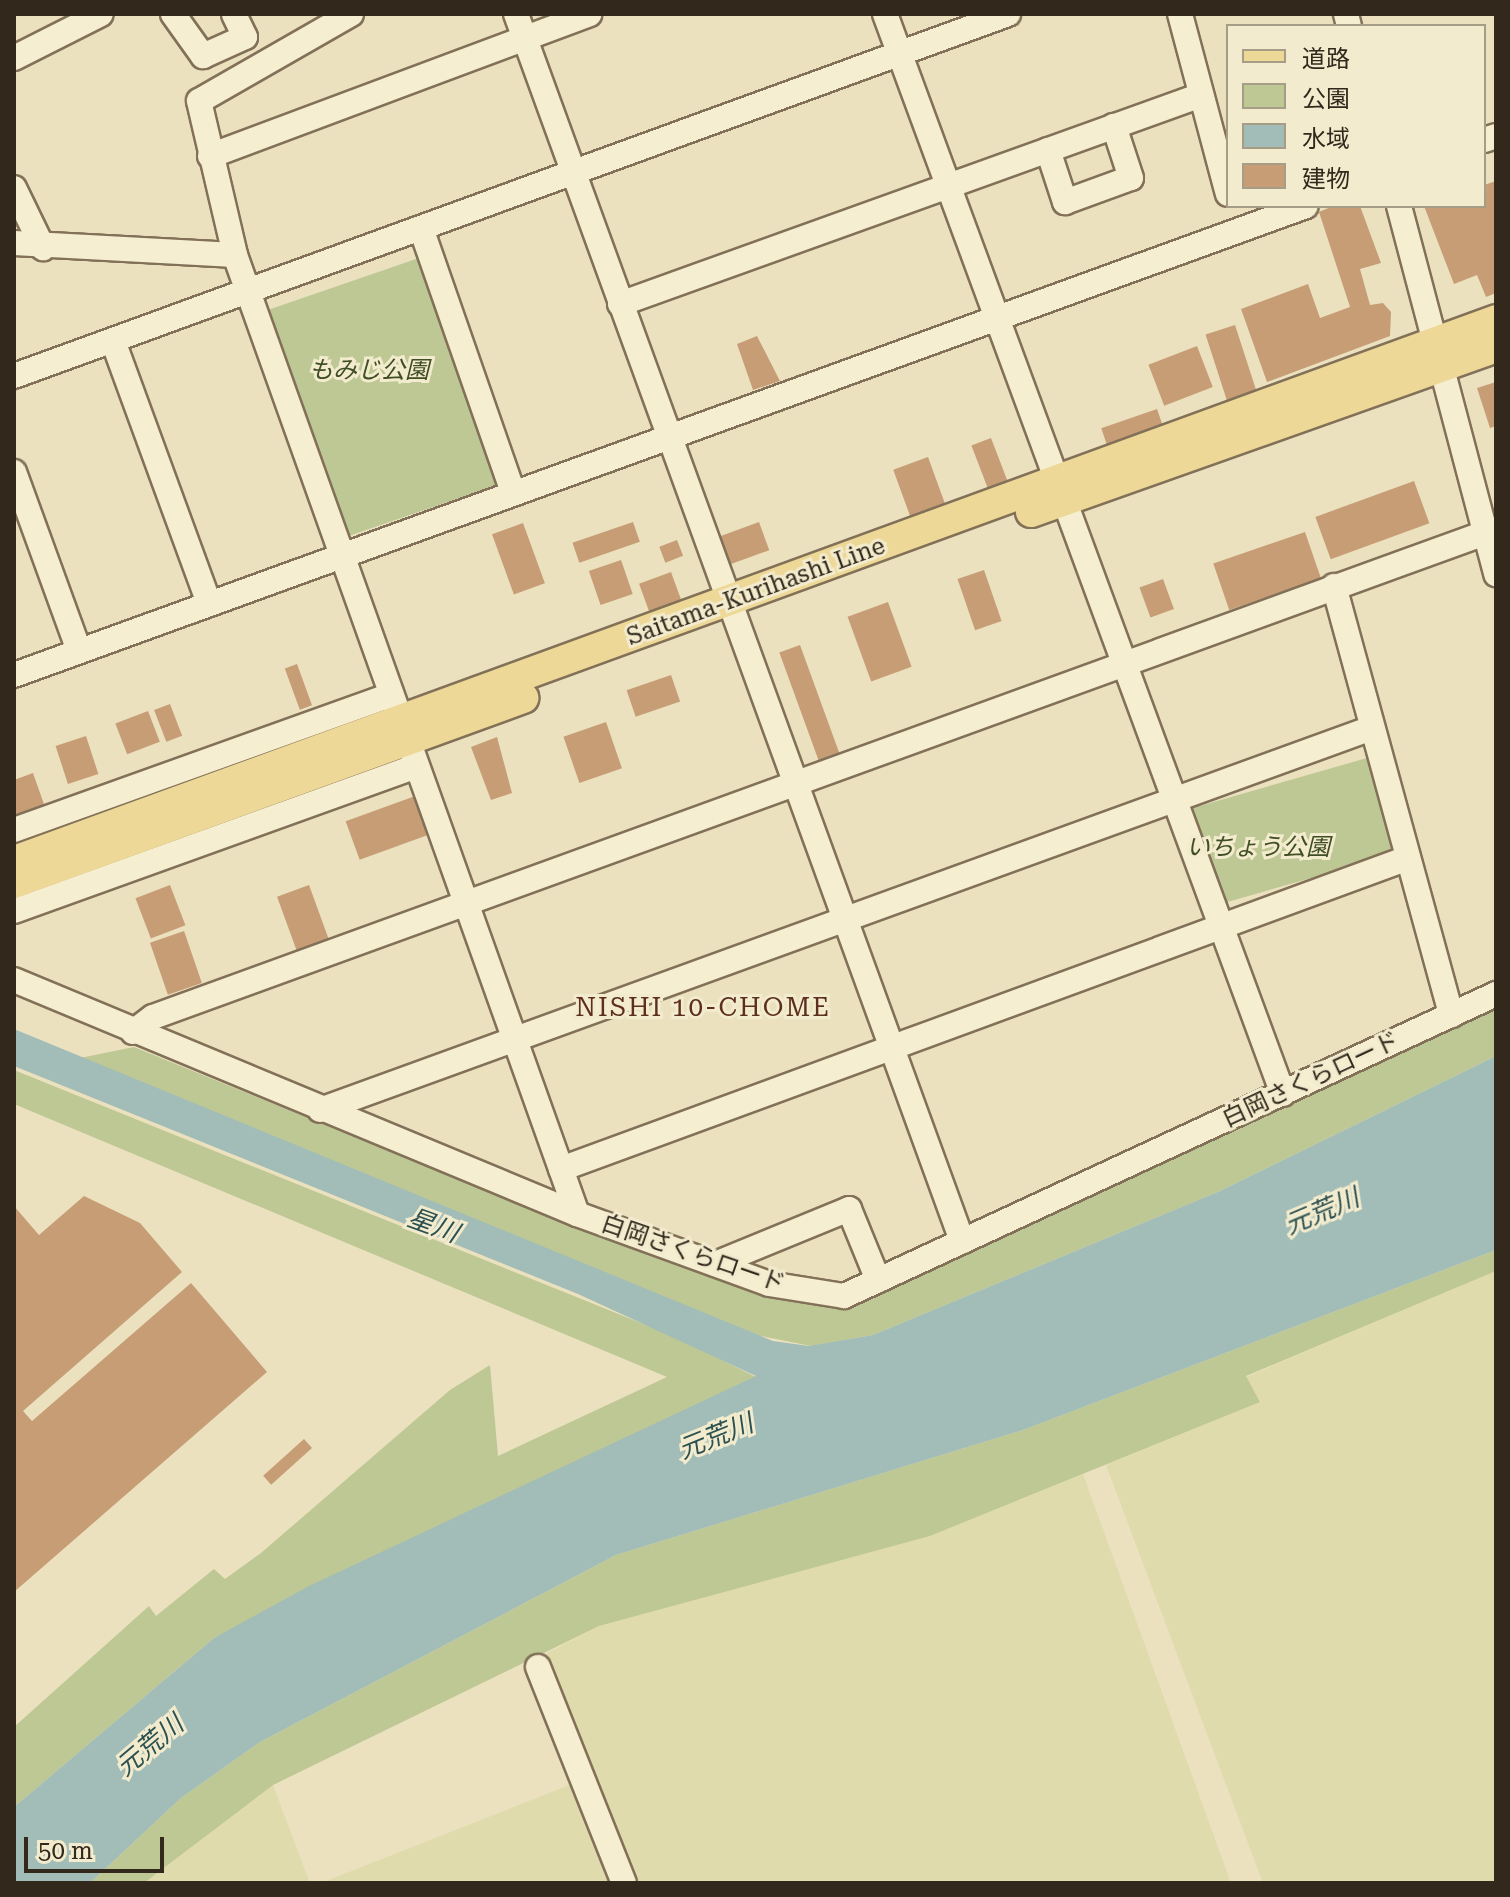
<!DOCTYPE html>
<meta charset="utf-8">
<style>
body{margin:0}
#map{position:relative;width:1510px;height:1897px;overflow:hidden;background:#ebe1bf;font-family:"Roboto Serif","Noto Sans JP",serif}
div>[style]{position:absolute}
.farmland>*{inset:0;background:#e0dbad}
.green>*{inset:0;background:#bec894;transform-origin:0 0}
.water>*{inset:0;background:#a2bdb7}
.building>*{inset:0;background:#c79d76;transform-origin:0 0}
.roads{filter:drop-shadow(2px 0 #827158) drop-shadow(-2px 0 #827158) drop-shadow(0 2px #827158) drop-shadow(0 -2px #827158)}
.minor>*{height:24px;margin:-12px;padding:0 12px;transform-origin:12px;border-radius:12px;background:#f6eed1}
.major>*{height:30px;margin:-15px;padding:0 15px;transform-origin:15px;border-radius:15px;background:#edd897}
span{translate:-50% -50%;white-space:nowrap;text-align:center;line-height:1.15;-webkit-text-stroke:6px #f3ebce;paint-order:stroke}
.park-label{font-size:24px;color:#404e24;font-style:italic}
.street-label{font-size:24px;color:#32281c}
.neighbourhood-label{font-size:26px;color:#5d2f1e;letter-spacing:2px}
.water-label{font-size:26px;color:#2c5151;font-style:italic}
.frame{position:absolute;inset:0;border:16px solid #32281c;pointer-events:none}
.legend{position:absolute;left:1226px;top:24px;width:260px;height:184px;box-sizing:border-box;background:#f3ebce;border:2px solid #a69d87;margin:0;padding:10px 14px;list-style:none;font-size:24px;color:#32281c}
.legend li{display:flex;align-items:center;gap:16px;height:40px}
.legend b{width:40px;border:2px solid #a69d87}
.scale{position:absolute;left:24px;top:1837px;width:140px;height:36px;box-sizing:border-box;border:4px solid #32281c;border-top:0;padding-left:10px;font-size:24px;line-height:28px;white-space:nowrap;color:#32281c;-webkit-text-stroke:6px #f3ebce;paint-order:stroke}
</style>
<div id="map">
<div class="farmland">
<div style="clip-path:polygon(1496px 1271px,1496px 1883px,1263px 1883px,1106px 1465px,1260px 1402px,1246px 1377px)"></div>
<div style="clip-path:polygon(1083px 1474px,1231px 1883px,634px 1883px,547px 1653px,599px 1626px,930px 1536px)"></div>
<div style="clip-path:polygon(572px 1784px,608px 1883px,321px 1883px)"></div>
<div style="clip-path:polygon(273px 1785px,310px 1883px,144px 1883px,147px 1879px)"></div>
</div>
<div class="green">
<div style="left:419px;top:258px;width:240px;height:173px;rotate:71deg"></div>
<div style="left:1367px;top:758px;width:100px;height:193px;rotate:74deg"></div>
<div style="clip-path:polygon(1496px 1004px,1496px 1056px,1220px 1191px,873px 1335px,811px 1346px,751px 1334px,80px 1058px,134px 1047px,553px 1218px,759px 1292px,846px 1303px)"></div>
<div style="clip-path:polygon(14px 1070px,673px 1336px,756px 1377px,214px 1638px,14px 1807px,14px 1727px,149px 1606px,156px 1616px,214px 1569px,225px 1579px,261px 1553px,450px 1390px,490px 1365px,498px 1456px,667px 1377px,14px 1104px)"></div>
<div style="clip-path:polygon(1496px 1250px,1496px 1271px,1246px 1376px,1260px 1402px,930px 1536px,599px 1626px,273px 1785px,144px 1883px,90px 1883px,181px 1798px,260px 1742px,616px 1555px,1023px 1430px)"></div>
</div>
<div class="water">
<div style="clip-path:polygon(14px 1029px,773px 1341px,809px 1346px,873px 1335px,1220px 1191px,1496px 1056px,1496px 1250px,1023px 1430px,616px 1555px,260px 1742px,181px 1798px,90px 1883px,14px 1883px,14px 1807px,214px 1638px,309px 1586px,756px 1376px,578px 1294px,14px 1066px)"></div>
</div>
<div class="building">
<div style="clip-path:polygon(1496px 181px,1496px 293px,1486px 297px,1477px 275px,1454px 284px,1424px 206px,1484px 206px,1484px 185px)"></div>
<div style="clip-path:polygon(1333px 206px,1360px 206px,1381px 263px,1360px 269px,1370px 305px,1383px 303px,1391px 312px,1390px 336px,1267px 382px,1241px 309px,1308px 284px,1320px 318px,1350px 307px,1319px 212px)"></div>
<div style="left:1235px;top:325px;width:73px;height:31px;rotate:72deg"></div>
<div style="clip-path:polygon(757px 336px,780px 381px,753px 390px,737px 344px)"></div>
<div style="left:1197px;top:346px;width:44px;height:52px;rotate:69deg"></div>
<div style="clip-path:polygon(1496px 382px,1496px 426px,1490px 428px,1477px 388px)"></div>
<div style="left:1157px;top:409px;width:21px;height:59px;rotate:71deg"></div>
<div style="left:991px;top:438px;width:45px;height:21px;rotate:69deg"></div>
<div style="left:928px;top:457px;width:50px;height:37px;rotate:70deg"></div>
<div style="left:1414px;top:481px;width:45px;height:105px;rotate:70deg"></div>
<div style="left:633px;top:522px;width:21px;height:64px;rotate:71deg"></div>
<div style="left:759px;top:522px;width:30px;height:45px;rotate:70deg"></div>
<div style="left:523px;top:523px;width:64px;height:33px;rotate:70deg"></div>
<div style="left:1305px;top:532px;width:49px;height:97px;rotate:71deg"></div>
<div style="left:677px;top:540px;width:17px;height:19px;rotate:69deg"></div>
<div style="left:621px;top:560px;width:36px;height:34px;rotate:71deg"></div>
<div style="left:984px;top:570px;width:54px;height:28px;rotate:71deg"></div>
<div style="left:671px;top:572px;width:41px;height:34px;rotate:70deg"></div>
<div style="left:1163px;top:579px;width:32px;height:25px;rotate:70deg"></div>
<div style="left:888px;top:602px;width:69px;height:43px;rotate:70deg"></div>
<div style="left:800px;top:645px;width:125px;height:22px;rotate:70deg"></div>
<div style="left:297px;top:664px;width:44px;height:13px;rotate:70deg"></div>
<div style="left:671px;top:675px;width:28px;height:47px;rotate:71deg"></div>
<div style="left:170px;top:704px;width:34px;height:17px;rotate:69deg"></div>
<div style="left:148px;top:711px;width:33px;height:35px;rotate:69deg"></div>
<div style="left:606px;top:722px;width:49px;height:45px;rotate:71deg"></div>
<div style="left:86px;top:736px;width:40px;height:32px;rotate:72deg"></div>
<div style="clip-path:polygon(497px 737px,512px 793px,491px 800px,471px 747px)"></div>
<div style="clip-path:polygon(33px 773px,46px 810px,14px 818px,14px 780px)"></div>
<div style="left:418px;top:795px;width:41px;height:77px;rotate:70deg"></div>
<div style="left:170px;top:885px;width:43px;height:37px;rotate:69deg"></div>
<div style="left:309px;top:885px;width:58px;height:34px;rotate:70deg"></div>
<div style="left:184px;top:931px;width:55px;height:36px;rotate:71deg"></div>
<div style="clip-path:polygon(84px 1196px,140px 1223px,182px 1272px,23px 1411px,32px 1421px,191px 1283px,267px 1372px,14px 1592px,14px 1206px,39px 1235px)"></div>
<div style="left:304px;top:1439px;width:12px;height:55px;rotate:48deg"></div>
</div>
<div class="roads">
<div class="minor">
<div style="left:173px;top:14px;width:52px;rotate:54.5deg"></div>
<div style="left:203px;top:56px;width:46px;rotate:-24.3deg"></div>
<div style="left:245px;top:37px;width:25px;rotate:-116deg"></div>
<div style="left:351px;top:14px;width:175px;rotate:150.2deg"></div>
<div style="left:199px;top:101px;width:158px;rotate:76.8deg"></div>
<div style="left:235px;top:255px;width:1018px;rotate:70.37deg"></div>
<div style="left:516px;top:14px;width:1306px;rotate:70.02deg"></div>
<div style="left:885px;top:14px;width:1151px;rotate:69.77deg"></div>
<div style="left:1180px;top:14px;width:186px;rotate:75.1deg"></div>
<div style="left:1346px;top:14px;width:12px;rotate:76deg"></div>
<div style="left:14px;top:58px;width:97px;rotate:-26.8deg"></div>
<div style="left:1484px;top:140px;width:13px;rotate:-18deg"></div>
<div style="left:1048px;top:150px;width:55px;rotate:71.9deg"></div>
<div style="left:1065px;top:202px;width:70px;rotate:-20deg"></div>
<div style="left:1131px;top:178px;width:55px;rotate:-108.1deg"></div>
<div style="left:210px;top:156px;width:405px;rotate:-20.5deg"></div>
<div style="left:14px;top:188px;width:67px;rotate:64.2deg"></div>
<div style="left:1399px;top:206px;width:381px;rotate:75.2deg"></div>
<div style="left:422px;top:231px;width:277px;rotate:70.8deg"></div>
<div style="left:14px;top:243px;width:221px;rotate:3.1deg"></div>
<div style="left:620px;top:304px;width:617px;rotate:-19.78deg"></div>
<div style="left:113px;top:341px;width:280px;rotate:69.9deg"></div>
<div style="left:14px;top:376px;width:1058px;rotate:-20.01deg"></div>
<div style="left:14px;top:472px;width:190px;rotate:70deg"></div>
<div style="left:1334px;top:586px;width:445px;rotate:74.7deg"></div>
<div style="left:14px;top:675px;width:1374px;rotate:-19.95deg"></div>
<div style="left:14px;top:830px;width:401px;rotate:-19.7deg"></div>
<div style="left:14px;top:911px;width:428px;rotate:-19.8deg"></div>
<div style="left:14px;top:980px;width:610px;rotate:22.57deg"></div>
<div style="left:577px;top:1214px;width:204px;rotate:20deg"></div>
<div style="left:769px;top:1284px;width:76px;rotate:9.1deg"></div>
<div style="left:844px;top:1296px;width:719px;rotate:-24.85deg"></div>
<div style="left:133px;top:1032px;width:25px;rotate:-37deg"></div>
<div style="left:153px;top:1017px;width:1429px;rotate:-19.97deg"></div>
<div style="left:320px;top:1110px;width:1119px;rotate:-19.96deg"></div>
<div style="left:561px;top:1169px;width:902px;rotate:-20.16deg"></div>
<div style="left:715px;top:1264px;width:145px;rotate:-22.3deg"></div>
<div style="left:849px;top:1209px;width:77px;rotate:67.8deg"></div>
<div style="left:538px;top:1667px;width:232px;rotate:68.3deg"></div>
</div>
<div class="major">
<div style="left:1031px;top:512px;width:493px;rotate:-19.5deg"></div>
<div style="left:14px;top:861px;width:1578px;rotate:-20.05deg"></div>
<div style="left:14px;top:883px;width:542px;rotate:-19.97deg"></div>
</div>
</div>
<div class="park-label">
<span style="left:369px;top:371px">もみじ公園</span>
<span style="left:1258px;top:848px">いちょう公園</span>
</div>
<div class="street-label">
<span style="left:756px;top:592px;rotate:-20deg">Saitama-Kurihashi Line</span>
<span style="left:1311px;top:1080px;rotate:-25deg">白岡さくらロード</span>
<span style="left:693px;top:1254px;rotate:19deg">白岡さくらロード</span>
</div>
<div class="neighbourhood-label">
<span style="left:703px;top:1008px">NISHI 10-CHOME</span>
</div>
<div class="water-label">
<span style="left:1322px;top:1212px;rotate:-23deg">元荒川</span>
<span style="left:433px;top:1226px;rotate:20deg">星川</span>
<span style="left:716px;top:1437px;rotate:-22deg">元荒川</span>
<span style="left:150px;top:1746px;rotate:-40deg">元荒川</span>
</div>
<div class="frame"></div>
<ul class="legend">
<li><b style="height:10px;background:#edd897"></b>道路</li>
<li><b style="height:22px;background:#bec894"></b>公園</li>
<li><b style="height:22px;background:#a2bdb7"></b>水域</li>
<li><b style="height:22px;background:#c79d76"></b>建物</li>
</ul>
<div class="scale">50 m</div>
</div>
